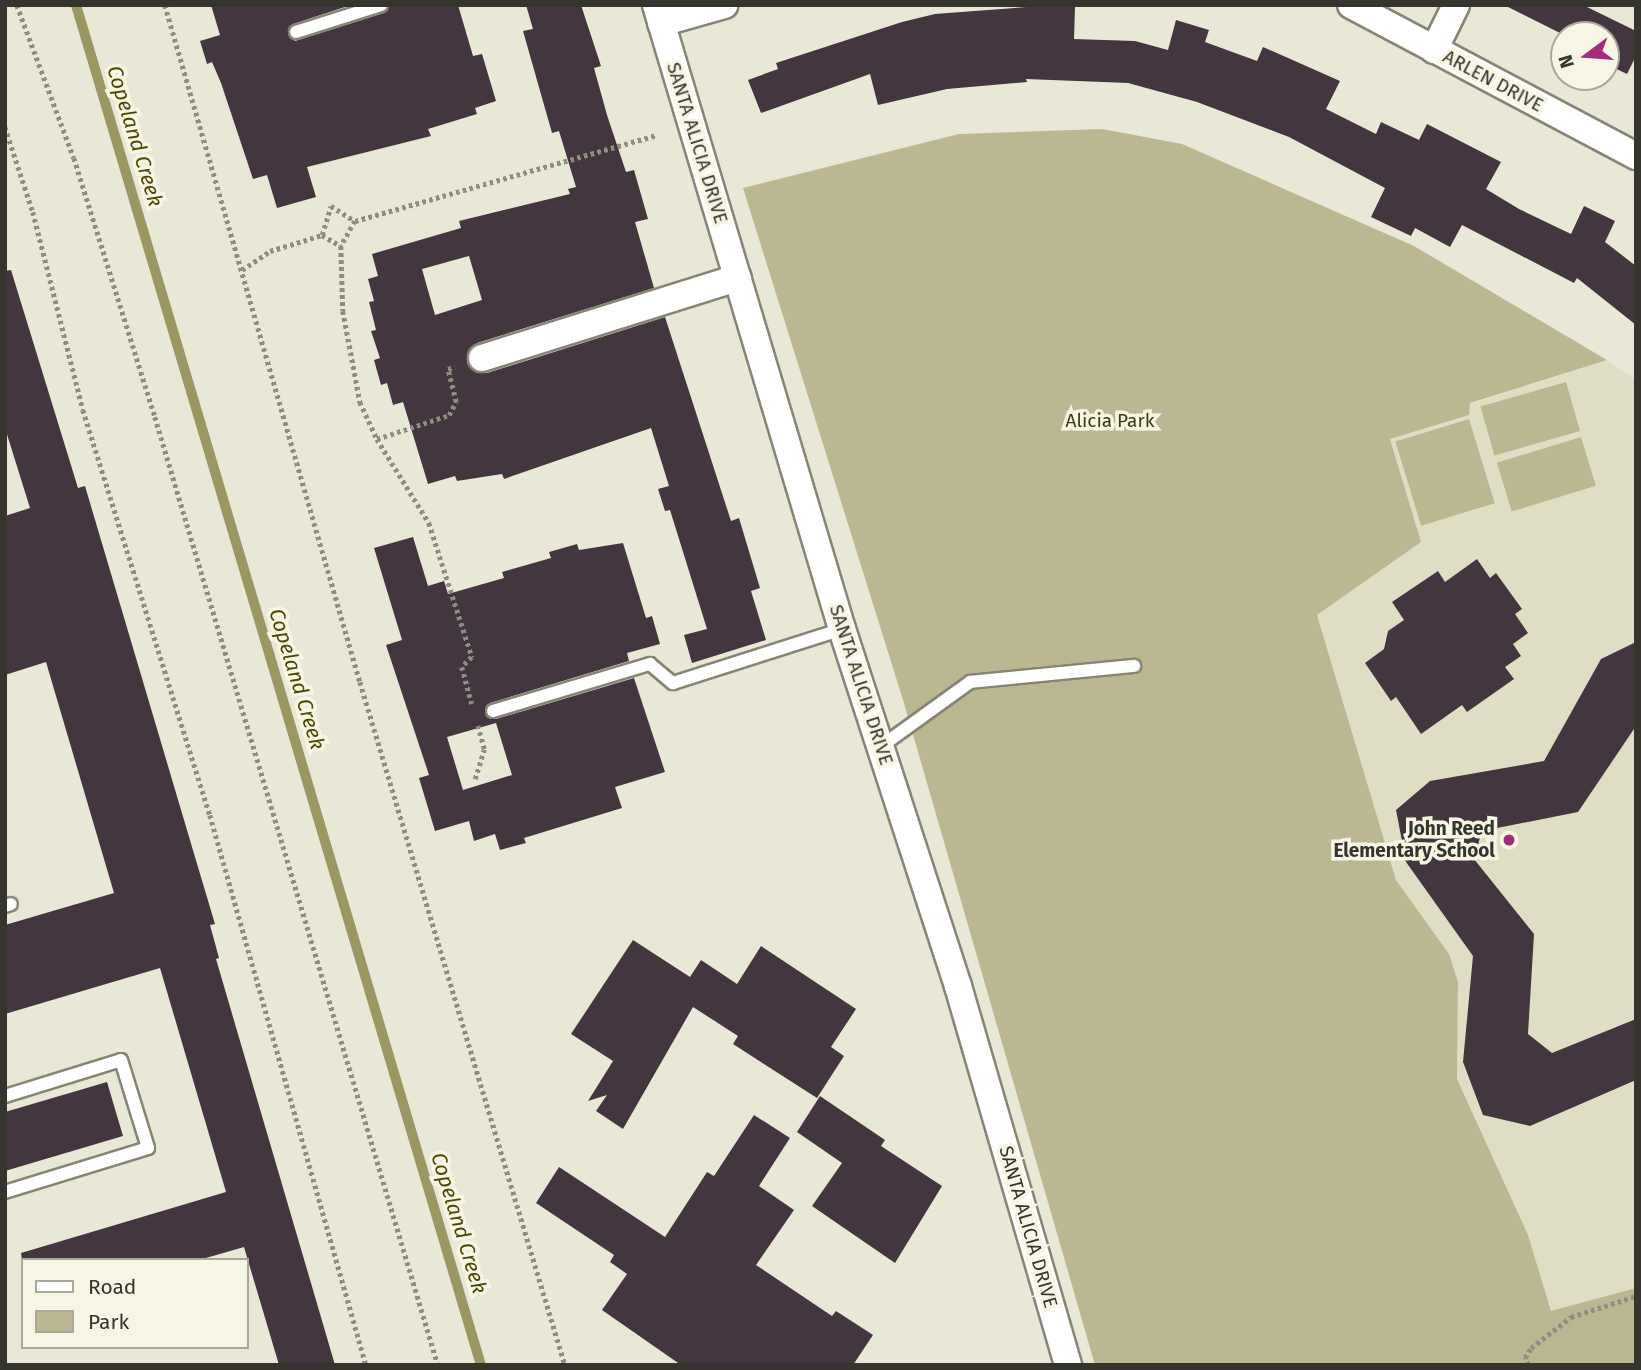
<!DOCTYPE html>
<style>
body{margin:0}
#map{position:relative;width:1641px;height:1370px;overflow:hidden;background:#e9e8d7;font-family:"Fira Sans",sans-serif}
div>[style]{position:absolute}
.built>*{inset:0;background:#dfdec5}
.green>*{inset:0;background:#bab791;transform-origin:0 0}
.stream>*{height:10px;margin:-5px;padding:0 5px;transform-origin:5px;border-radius:5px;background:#9b9761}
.building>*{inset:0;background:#44363e}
.path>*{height:4.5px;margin-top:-2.25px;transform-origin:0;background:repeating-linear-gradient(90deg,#8e8d82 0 3.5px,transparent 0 7px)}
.roads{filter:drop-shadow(2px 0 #868575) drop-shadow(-2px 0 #868575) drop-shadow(0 2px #868575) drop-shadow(0 -2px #868575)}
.service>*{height:12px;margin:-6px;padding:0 6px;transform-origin:6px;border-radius:6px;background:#fff}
.minor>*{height:26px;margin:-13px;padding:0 13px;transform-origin:13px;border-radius:13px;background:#fff}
.dots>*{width:19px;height:19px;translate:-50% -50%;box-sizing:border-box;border:4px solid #f7f6e4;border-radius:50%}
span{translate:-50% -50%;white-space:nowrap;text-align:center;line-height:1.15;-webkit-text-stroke:7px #f7f6e4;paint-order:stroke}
.street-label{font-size:19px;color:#35352e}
.park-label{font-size:19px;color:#3f3b10}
.poi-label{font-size:19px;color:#35352e;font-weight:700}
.right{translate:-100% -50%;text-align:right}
.water-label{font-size:21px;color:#4d4701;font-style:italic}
.frame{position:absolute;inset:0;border:7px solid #35352e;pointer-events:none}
.legend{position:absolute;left:21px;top:1258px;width:228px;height:91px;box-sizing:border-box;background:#f7f6e4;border:2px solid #a9a99b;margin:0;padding:9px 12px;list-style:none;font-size:21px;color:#35352e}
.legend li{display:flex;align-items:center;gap:14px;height:35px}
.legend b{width:35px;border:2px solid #a9a99b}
.north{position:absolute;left:1550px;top:21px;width:70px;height:70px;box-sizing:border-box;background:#f7f6e4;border:2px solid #a9a99b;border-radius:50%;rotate:254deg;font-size:19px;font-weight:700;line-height:28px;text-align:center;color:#35352e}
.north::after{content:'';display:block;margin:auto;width:24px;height:32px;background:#a52a7e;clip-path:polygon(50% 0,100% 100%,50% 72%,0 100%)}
</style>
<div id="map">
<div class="built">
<div style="clip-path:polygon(1607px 360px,1636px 380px,1636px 1288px,1551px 1312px,1528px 1235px,1457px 1079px,1458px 982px,1449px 954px,1396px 880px,1317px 615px,1421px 542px,1390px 439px,1468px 415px,1469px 404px)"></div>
</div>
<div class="green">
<div style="clip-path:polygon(1102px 129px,1182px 144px,1414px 246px,1607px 360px,1470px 403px,1469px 415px,1390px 439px,1421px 542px,1317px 615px,1396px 880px,1449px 954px,1458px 982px,1457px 1079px,1528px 1235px,1551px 1311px,1636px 1288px,1636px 1365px,1095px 1365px,903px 700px,743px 188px,959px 134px)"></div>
<div style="left:1566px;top:382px;width:51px;height:89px;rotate:74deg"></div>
<div style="left:1469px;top:419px;width:88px;height:77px;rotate:73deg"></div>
<div style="left:1581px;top:437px;width:51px;height:88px;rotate:73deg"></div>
</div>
<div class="stream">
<div style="left:76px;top:5px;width:1419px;rotate:73.42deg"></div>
</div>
<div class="building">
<div style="clip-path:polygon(211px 5px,351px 5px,293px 24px,288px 34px,295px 41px,384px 13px,390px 5px,458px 5px,473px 56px,482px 54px,496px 101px,475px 108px,477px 114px,428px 129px,431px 136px,307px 167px,316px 197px,277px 208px,267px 175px,253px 179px,221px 83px,212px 62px,207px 64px,200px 41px,220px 35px)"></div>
<div style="clip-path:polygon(evenodd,526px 5px,581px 5px,601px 66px,594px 68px,607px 115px,626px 172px,634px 170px,648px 219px,635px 222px,654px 288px,477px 343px,467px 354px,467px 363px,478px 373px,487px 373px,665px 317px,731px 521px,739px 518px,760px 588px,751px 591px,766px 640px,692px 663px,684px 635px,707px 629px,670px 510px,665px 511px,658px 489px,669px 486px,651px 428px,504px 479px,502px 474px,457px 481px,455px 476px,428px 484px,403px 402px,393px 405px,387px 383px,381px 385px,374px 360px,380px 358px,371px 331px,376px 330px,369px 302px,374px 301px,368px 279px,378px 276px,372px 254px,461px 228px,459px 221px,570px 194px,568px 189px,576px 187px,559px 131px,552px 133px,523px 31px,533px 29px,526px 5px,469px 256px,482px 300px,435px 315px,422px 269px,469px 256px)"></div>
<div style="clip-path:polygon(1504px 5px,1583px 5px,1636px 31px,1636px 56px,1627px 74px,1606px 64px,1606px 35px,1564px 35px)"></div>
<div style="clip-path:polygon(1040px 6px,1075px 7px,1074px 39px,1135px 41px,1168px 50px,1176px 20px,1209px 30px,1205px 42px,1257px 61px,1263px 47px,1340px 81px,1326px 109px,1376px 134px,1381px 122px,1419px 140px,1427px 124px,1501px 162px,1486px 189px,1519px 209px,1571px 234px,1584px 206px,1615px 221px,1605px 242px,1636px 266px,1636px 325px,1577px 278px,1574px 283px,1462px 225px,1450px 247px,1415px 228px,1411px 236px,1371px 217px,1385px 188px,1289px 137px,1197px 102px,1128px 83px,1026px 79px,1027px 82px,947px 89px,878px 105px,870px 74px,761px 113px,748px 80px,778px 69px,776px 63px,902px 22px,935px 14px)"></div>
<div style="clip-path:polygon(11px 270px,78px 488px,85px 486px,195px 857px,215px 924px,210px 925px,219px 958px,216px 959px,335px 1365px,279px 1365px,244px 1247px,199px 1260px,22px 1260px,21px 1253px,226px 1192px,160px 968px,5px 1014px,5px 925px,114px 893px,46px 662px,5px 675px,5px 516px,30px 508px,5px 428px,5px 271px)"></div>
<div style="clip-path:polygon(evenodd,413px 537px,428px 586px,444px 581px,448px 594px,504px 578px,502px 572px,551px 558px,549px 552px,577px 544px,579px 550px,623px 543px,646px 618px,652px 616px,660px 644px,627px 653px,629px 661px,490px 703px,485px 713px,496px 719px,634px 678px,665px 772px,615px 787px,622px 808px,524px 838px,526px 843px,500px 850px,495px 834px,474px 841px,469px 821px,435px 831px,419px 778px,429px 775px,386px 645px,402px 640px,374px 548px,413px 537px,496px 723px,512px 775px,463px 790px,447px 737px,496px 723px)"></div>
<div style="clip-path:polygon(1477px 559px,1490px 578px,1496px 573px,1522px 609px,1515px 614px,1528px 633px,1513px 644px,1521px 656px,1505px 667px,1514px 679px,1467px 712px,1462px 705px,1421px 734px,1396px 697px,1391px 701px,1365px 663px,1384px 649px,1388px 631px,1404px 620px,1392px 602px,1438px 571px,1445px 582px)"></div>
<div style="clip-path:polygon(1636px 642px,1636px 726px,1578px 812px,1482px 831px,1474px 859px,1534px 934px,1528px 1034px,1552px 1053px,1636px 1019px,1636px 1080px,1530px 1126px,1483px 1115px,1463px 1062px,1473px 956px,1406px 862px,1396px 810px,1430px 781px,1544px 761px,1601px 659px)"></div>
<div style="clip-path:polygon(633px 940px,690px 977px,701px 960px,737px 984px,761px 946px,856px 1009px,831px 1047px,844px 1056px,817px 1098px,733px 1044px,738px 1036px,693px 1007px,623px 1129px,596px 1111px,607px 1095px,588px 1101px,613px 1061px,571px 1034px)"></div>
<div style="clip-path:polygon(107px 1082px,123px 1136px,5px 1171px,5px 1112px)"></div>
<div style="clip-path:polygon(820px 1096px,885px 1140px,881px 1146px,942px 1186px,895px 1263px,812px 1206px,842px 1163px,797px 1132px)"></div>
<div style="clip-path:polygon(754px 1115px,790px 1138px,759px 1186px,794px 1210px,756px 1265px,832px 1316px,836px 1311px,873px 1335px,853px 1365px,681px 1365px,602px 1310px,627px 1274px,610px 1262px,614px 1255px,536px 1203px,559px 1167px,665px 1237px,707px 1172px,714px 1176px)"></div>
</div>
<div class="path">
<div style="left:17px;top:5px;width:163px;rotate:69.6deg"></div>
<div style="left:74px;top:158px;width:271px;rotate:72.6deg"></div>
<div style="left:155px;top:417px;width:989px;rotate:73.38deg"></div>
<div style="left:165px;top:5px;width:705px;rotate:73.93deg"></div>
<div style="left:360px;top:682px;width:713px;rotate:73.29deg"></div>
<div style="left:5px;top:127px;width:89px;rotate:71.8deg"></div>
<div style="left:33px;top:212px;width:204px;rotate:75.8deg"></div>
<div style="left:83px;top:410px;width:424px;rotate:72.6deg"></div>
<div style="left:210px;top:815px;width:572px;rotate:74.16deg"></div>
<div style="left:355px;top:221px;width:313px;rotate:-15.9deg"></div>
<div style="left:322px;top:235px;width:30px;rotate:-73deg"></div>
<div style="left:331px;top:206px;width:28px;rotate:32deg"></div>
<div style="left:355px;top:221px;width:29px;rotate:119deg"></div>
<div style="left:242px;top:270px;width:34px;rotate:-34deg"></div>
<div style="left:270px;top:251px;width:54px;rotate:-17.1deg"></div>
<div style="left:322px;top:235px;width:22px;rotate:30deg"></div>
<div style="left:341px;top:246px;width:65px;rotate:88.2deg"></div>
<div style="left:343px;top:311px;width:93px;rotate:79.4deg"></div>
<div style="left:360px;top:402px;width:41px;rotate:65.3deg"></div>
<div style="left:377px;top:439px;width:99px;rotate:58.2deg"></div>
<div style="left:429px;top:523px;width:141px;rotate:72.2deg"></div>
<div style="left:472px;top:657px;width:14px;rotate:135deg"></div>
<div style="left:462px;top:667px;width:38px;rotate:75deg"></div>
<div style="left:377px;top:439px;width:76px;rotate:-18.4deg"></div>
<div style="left:449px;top:415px;width:15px;rotate:-62deg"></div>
<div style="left:456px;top:402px;width:34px;rotate:-104deg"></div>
<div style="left:448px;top:369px;width:7px;rotate:-16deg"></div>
<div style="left:475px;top:779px;width:31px;rotate:-73deg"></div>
<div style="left:484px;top:749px;width:24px;rotate:-105deg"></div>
<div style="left:1528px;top:1365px;width:8px;rotate:-113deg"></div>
<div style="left:1525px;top:1358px;width:12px;rotate:-59deg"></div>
<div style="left:1531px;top:1348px;width:51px;rotate:-37.8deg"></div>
<div style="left:1571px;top:1317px;width:68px;rotate:-17.9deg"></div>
</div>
<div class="roads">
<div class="service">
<div style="left:296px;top:32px;width:89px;rotate:-17.6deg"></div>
<div style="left:493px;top:711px;width:164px;rotate:-16.7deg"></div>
<div style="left:650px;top:664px;width:30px;rotate:40deg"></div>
<div style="left:673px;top:683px;width:177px;rotate:-17.7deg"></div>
<div style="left:880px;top:747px;width:111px;rotate:-35.8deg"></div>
<div style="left:970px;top:682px;width:165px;rotate:-5.6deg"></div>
<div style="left:5px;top:906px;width:6px;rotate:-18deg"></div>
<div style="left:5px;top:1096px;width:121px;rotate:-17.2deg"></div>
<div style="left:121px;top:1060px;width:92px;rotate:72.9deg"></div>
<div style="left:148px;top:1148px;width:150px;rotate:162.9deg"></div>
</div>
<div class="minor">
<div style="left:656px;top:5px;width:651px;rotate:73.4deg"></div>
<div style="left:842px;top:629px;width:375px;rotate:72deg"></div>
<div style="left:958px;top:986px;width:395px;rotate:73.8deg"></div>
<div style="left:1351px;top:5px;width:323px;rotate:27.9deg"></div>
<div style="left:661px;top:23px;width:66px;rotate:-15.9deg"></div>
<div style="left:1434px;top:50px;width:50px;rotate:-63.9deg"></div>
<div style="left:482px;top:358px;width:268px;rotate:-17.4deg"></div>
</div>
</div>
<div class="dots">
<div style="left:1509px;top:840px;background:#a52a7e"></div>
</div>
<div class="street-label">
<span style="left:1493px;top:81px;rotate:28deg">ARLEN DRIVE</span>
<span style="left:697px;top:143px;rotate:73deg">SANTA ALICIA DRIVE</span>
<span style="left:861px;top:685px;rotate:72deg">SANTA ALICIA DRIVE</span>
<span style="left:1028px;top:1227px;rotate:74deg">SANTA ALICIA DRIVE</span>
</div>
<div class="park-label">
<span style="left:1110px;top:421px">Alicia Park</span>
</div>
<div class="poi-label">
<span class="right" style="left:1495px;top:840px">John Reed<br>Elementary School</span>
</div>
<div class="water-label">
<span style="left:135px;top:136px;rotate:73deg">Copeland Creek</span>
<span style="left:297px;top:679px;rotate:73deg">Copeland Creek</span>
<span style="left:459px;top:1223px;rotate:73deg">Copeland Creek</span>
</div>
<div class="frame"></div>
<ul class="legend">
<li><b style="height:9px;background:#fff"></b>Road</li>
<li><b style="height:19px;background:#bab791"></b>Park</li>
</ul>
<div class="north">N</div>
</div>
